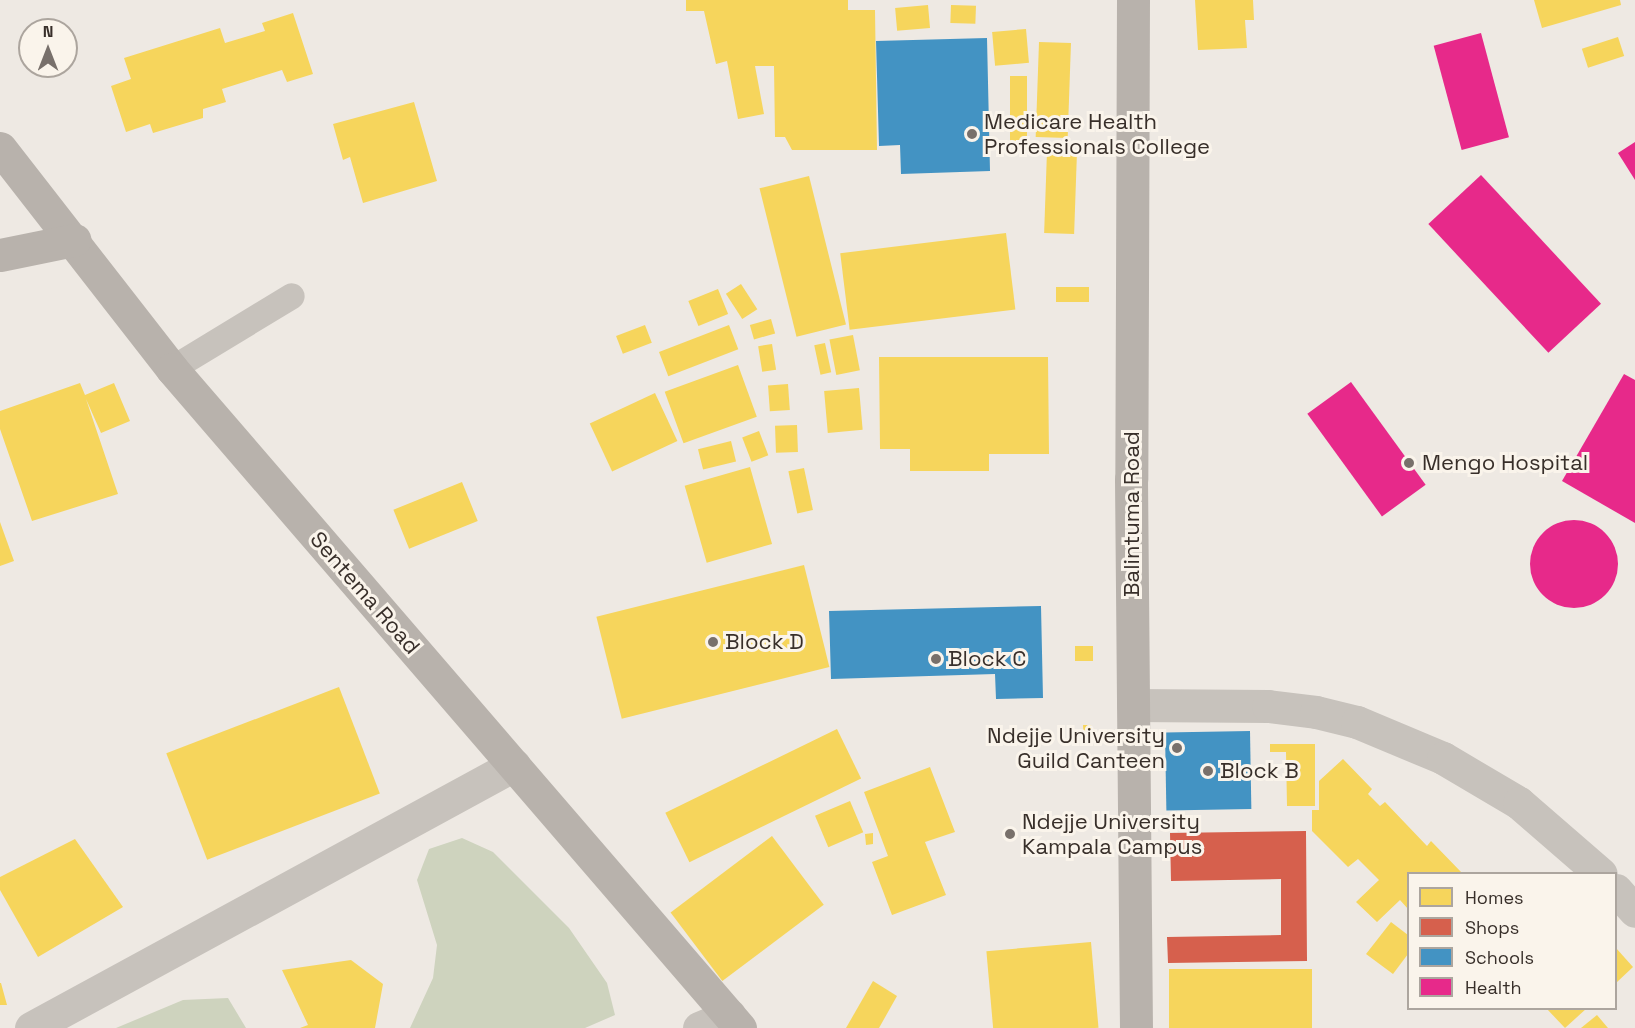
<!DOCTYPE html>
<style>
body{margin:0}
#map{position:relative;width:1635px;height:1028px;overflow:hidden;background:#eee9e3;font-family:"Space Grotesk",sans-serif}
div>[style]{position:absolute}
.green>*{inset:0;background:#ced3be}
.homes>*{inset:0;background:#f6d55c;transform-origin:0 0}
.shops>*{inset:0;background:#d6604d}
.schools>*{inset:0;background:#4393c3;transform-origin:0 0}
.health>*{inset:0;background:#e7298a;transform-origin:0 0}
.round{border-radius:50%}
.lane>*{height:26px;margin:-13px;padding:0 13px;transform-origin:13px;border-radius:13px;background:#c7c2bc}
.street>*{height:33px;margin:-16.5px;padding:0 16.5px;transform-origin:16.5px;border-radius:16.5px;background:#c7c2bc}
.secondary>*{height:33px;margin:-16.5px;padding:0 16.5px;transform-origin:16.5px;border-radius:16.5px;background:#b8b2ac}
.dots>*{width:16px;height:16px;translate:-50% -50%;box-sizing:border-box;border:3px solid #faf4eb;border-radius:50%}
span{translate:-50% -50%;white-space:nowrap;text-align:center;line-height:1.15;-webkit-text-stroke:6px #faf4eb;paint-order:stroke}
.poi-label{font-size:22px;color:#382f2a}
.left{translate:0 -50%;text-align:left}
.right{translate:-100% -50%;text-align:right}
.street-label{font-size:22px;color:#382f2a}
.legend{position:absolute;left:1407px;top:872px;width:210px;height:138px;box-sizing:border-box;background:#faf4eb;border:2px solid #aca59e;margin:0;padding:8px 10px;list-style:none;font-size:18px;color:#382f2a}
.legend li{display:flex;align-items:center;gap:12px;height:30px}
.legend b{width:30px;border:2px solid #aca59e}
.north{position:absolute;left:18px;top:18px;width:60px;height:60px;box-sizing:border-box;background:#faf4eb;border:2px solid #aca59e;border-radius:50%;rotate:0deg;font-size:16px;font-weight:700;line-height:24px;text-align:center;color:#382f2a}
.north::after{content:'';display:block;margin:auto;width:21px;height:27px;background:#78706b;clip-path:polygon(50% 0,100% 100%,50% 72%,0 100%)}
</style>
<div id="map">
<div class="green">
<div style="clip-path:polygon(462px 838px,493px 852px,569px 928px,607px 983px,615px 1015px,585px 1028px,410px 1028px,433px 978px,437px 945px,417px 880px,429px 849px)"></div>
<div style="clip-path:polygon(228px 998px,246px 1028px,116px 1028px,183px 1000px)"></div>
</div>
<div class="homes">
<div style="clip-path:polygon(686px 0,848px 0,848px 10px,875px 10px,877px 150px,792px 150px,785px 137px,775px 137px,774px 66px,755px 66px,764px 114px,738px 119px,727px 61px,716px 64px,704px 11px,686px 11px)"></div>
<div style="clip-path:polygon(1195px 0,1253px 0,1254px 20px,1245px 20px,1247px 48px,1198px 50px)"></div>
<div style="clip-path:polygon(1534px 0,1620px 0,1621px 5px,1542px 28px)"></div>
<div style="left:928px;top:5px;width:23px;height:33px;rotate:85deg"></div>
<div style="left:951px;top:5px;width:25px;height:18px;rotate:2deg"></div>
<div style="clip-path:polygon(293px 13px,313px 74px,287px 82px,282px 70px,222px 89px,226px 102px,203px 109px,203px 118px,153px 133px,150px 124px,126px 132px,111px 86px,131px 79px,124px 58px,220px 28px,225px 43px,265px 31px,262px 23px)"></div>
<div style="left:1026px;top:29px;width:34px;height:34px;rotate:85deg"></div>
<div style="left:1618px;top:37px;width:20px;height:38px;rotate:72deg"></div>
<div style="left:1039px;top:42px;width:32px;height:95px;rotate:2deg"></div>
<div style="left:1010px;top:76px;width:17px;height:69px"></div>
<div style="clip-path:polygon(414px 102px,437px 181px,363px 203px,350px 157px,343px 160px,333px 124px)"></div>
<div style="left:1047px;top:151px;width:30px;height:82px;rotate:2deg"></div>
<div style="left:809px;top:176px;width:153px;height:51px;rotate:76deg"></div>
<div style="left:1006px;top:233px;width:77px;height:167px;rotate:83deg"></div>
<div style="left:741px;top:284px;width:30px;height:18px;rotate:57deg"></div>
<div style="left:1056px;top:287px;width:33px;height:15px"></div>
<div style="left:718px;top:289px;width:27px;height:32px;rotate:68deg"></div>
<div style="left:771px;top:319px;width:15px;height:22px;rotate:74deg"></div>
<div style="left:645px;top:325px;width:19px;height:31px;rotate:69deg"></div>
<div style="left:729px;top:325px;width:26px;height:75px;rotate:69deg"></div>
<div style="left:853px;top:335px;width:36px;height:24px;rotate:79deg"></div>
<div style="left:825px;top:343px;width:30px;height:11px;rotate:78deg"></div>
<div style="left:772px;top:344px;width:26px;height:14px;rotate:81deg"></div>
<div style="clip-path:polygon(879px 357px,1048px 357px,1049px 454px,989px 454px,989px 471px,910px 471px,910px 449px,880px 449px)"></div>
<div style="left:738px;top:365px;width:55px;height:78px;rotate:70deg"></div>
<div style="clip-path:polygon(80px 383px,85px 395px,114px 383px,130px 421px,101px 433px,86px 399px,118px 494px,32px 521px,0 429px,0 411px)"></div>
<div style="left:788px;top:384px;width:26px;height:20px;rotate:86deg"></div>
<div style="left:859px;top:388px;width:42px;height:35px;rotate:85deg"></div>
<div style="left:655px;top:393px;width:53px;height:72px;rotate:65deg"></div>
<div style="left:797px;top:425px;width:27px;height:22px;rotate:88deg"></div>
<div style="left:759px;top:431px;width:26px;height:18px;rotate:69deg"></div>
<div style="left:731px;top:441px;width:21px;height:34px;rotate:76deg"></div>
<div style="left:750px;top:467px;width:80px;height:68px;rotate:74deg"></div>
<div style="left:804px;top:468px;width:43px;height:16px;rotate:78deg"></div>
<div style="left:462px;top:482px;width:42px;height:74px;rotate:68deg"></div>
<div style="clip-path:polygon(0 522px,14px 561px,0 566px)"></div>
<div style="left:804px;top:565px;width:105px;height:214px;rotate:76deg"></div>
<div style="left:1075px;top:646px;width:18px;height:15px"></div>
<div style="left:339px;top:687px;width:114px;height:185px;rotate:69deg"></div>
<div style="clip-path:polygon(1083px 725px,1091px 725px,1093px 737px,1084px 739px)"></div>
<div style="left:837px;top:729px;width:55px;height:191px;rotate:64deg"></div>
<div style="clip-path:polygon(1270px 744px,1315px 744px,1315px 806px,1287px 806px,1286px 752px,1270px 752px)"></div>
<div style="clip-path:polygon(1343px 759px,1372px 789px,1368px 794px,1380px 806px,1385px 802px,1427px 846px,1431px 841px,1463px 874px,1408px 874px,1408px 909px,1400px 900px,1377px 922px,1356px 902px,1379px 880px,1358px 859px,1348px 867px,1312px 831px,1312px 810px,1319px 810px,1319px 781px)"></div>
<div style="clip-path:polygon(930px 767px,955px 832px,925px 842px,946px 895px,892px 915px,872px 862px,888px 856px,864px 792px)"></div>
<div style="left:850px;top:801px;width:34px;height:38px;rotate:67deg"></div>
<div style="clip-path:polygon(873px 833px,873px 844px,866px 845px,865px 834px)"></div>
<div style="left:772px;top:836px;width:86px;height:127px;rotate:53deg"></div>
<div style="clip-path:polygon(75px 839px,123px 907px,38px 957px,0 890px,0 877px)"></div>
<div style="clip-path:polygon(1391px 922px,1408px 935px,1408px 954px,1393px 974px,1366px 954px)"></div>
<div style="left:1091px;top:942px;width:86px;height:105px;rotate:85deg"></div>
<div style="clip-path:polygon(1616px 948px,1633px 967px,1616px 983px)"></div>
<div style="clip-path:polygon(351px 960px,383px 984px,375px 1028px,300px 1028px,308px 1025px,282px 970px)"></div>
<div style="left:1312px;top:969px;width:59px;height:143px;rotate:90deg"></div>
<div style="clip-path:polygon(873px 981px,897px 996px,879px 1028px,846px 1028px)"></div>
<div style="clip-path:polygon(0 983px,1px 983px,7px 1005px,0 1005px)"></div>
<div style="clip-path:polygon(1546px 1008px,1587px 1008px,1565px 1028px)"></div>
<div style="clip-path:polygon(1597px 1015px,1608px 1028px,1581px 1028px)"></div>
</div>
<div class="shops">
<div style="clip-path:polygon(1306px 831px,1307px 961px,1168px 963px,1167px 937px,1281px 935px,1281px 879px,1171px 881px,1170px 833px)"></div>
</div>
<div class="schools">
<div style="clip-path:polygon(987px 38px,990px 171px,901px 174px,900px 145px,879px 146px,876px 41px)"></div>
<div style="clip-path:polygon(1041px 606px,1043px 698px,996px 699px,995px 674px,831px 679px,829px 611px)"></div>
<div style="left:1250px;top:731px;width:78px;height:85px;rotate:89deg"></div>
</div>
<div class="health">
<div style="left:1481px;top:33px;width:108px;height:49px;rotate:75deg"></div>
<div style="clip-path:polygon(1635px 142px,1635px 180px,1618px 153px)"></div>
<div style="left:1481px;top:175px;width:176px;height:72px;rotate:47deg"></div>
<div style="clip-path:polygon(1624px 374px,1635px 380px,1635px 523px,1562px 481px)"></div>
<div style="left:1351px;top:382px;width:127px;height:54px;rotate:54deg"></div>
<div class="round" style="left:1530px;top:520px;width:88px;height:88px"></div>
</div>
<div class="lane">
<div style="left:172px;top:369px;width:140px;rotate:-31.3deg"></div>
</div>
<div class="street">
<div style="left:1133px;top:705px;width:135px;rotate:0.4deg"></div>
<div style="left:1268px;top:706px;width:48px;rotate:7.1deg"></div>
<div style="left:1316px;top:712px;width:42px;rotate:13.7deg"></div>
<div style="left:1357px;top:722px;width:93px;rotate:22.7deg"></div>
<div style="left:1443px;top:758px;width:88px;rotate:30.6deg"></div>
<div style="left:1519px;top:803px;width:108px;rotate:40.9deg"></div>
<div style="left:1616px;top:890px;width:28px;rotate:48deg"></div>
<div style="left:31px;top:1028px;width:550px;rotate:-28.57deg"></div>
<div style="left:699px;top:1028px;width:33px;rotate:-23deg"></div>
</div>
<div class="secondary">
<div style="left:1133px;top:0;width:479px;rotate:90.2deg"></div>
<div style="left:1131px;top:479px;width:549px;rotate:89.48deg"></div>
<div style="left:0;top:148px;width:280px;rotate:52.1deg"></div>
<div style="left:172px;top:369px;width:870px;rotate:49.24deg"></div>
<div style="left:0;top:255px;width:76px;rotate:-11.5deg"></div>
</div>
<div class="dots">
<div style="left:972px;top:134px;background:#78706b"></div>
<div style="left:1409px;top:463px;background:#78706b"></div>
<div style="left:713px;top:642px;background:#78706b"></div>
<div style="left:936px;top:659px;background:#78706b"></div>
<div style="left:1177px;top:748px;background:#78706b"></div>
<div style="left:1208px;top:771px;background:#78706b"></div>
<div style="left:1010px;top:834px;background:#78706b"></div>
</div>
<div class="poi-label">
<span class="left" style="left:984px;top:134px">Medicare Health<br>Professionals College</span>
<span class="left" style="left:1422px;top:463px">Mengo Hospital</span>
<span class="left" style="left:725px;top:642px">Block D</span>
<span class="left" style="left:948px;top:659px">Block C</span>
<span class="right" style="left:1165px;top:748px">Ndejje University<br>Guild Canteen</span>
<span class="left" style="left:1220px;top:771px">Block B</span>
<span class="left" style="left:1022px;top:834px">Ndejje University<br>Kampala Campus</span>
</div>
<div class="street-label">
<span style="left:1132px;top:514px;rotate:-90deg">Balintuma Road</span>
<span style="left:365px;top:593px;rotate:49deg">Sentema Road</span>
</div>
<ul class="legend">
<li><b style="height:16px;background:#f6d55c"></b>Homes</li>
<li><b style="height:16px;background:#d6604d"></b>Shops</li>
<li><b style="height:16px;background:#4393c3"></b>Schools</li>
<li><b style="height:16px;background:#e7298a"></b>Health</li>
</ul>
<div class="north">N</div>
</div>
